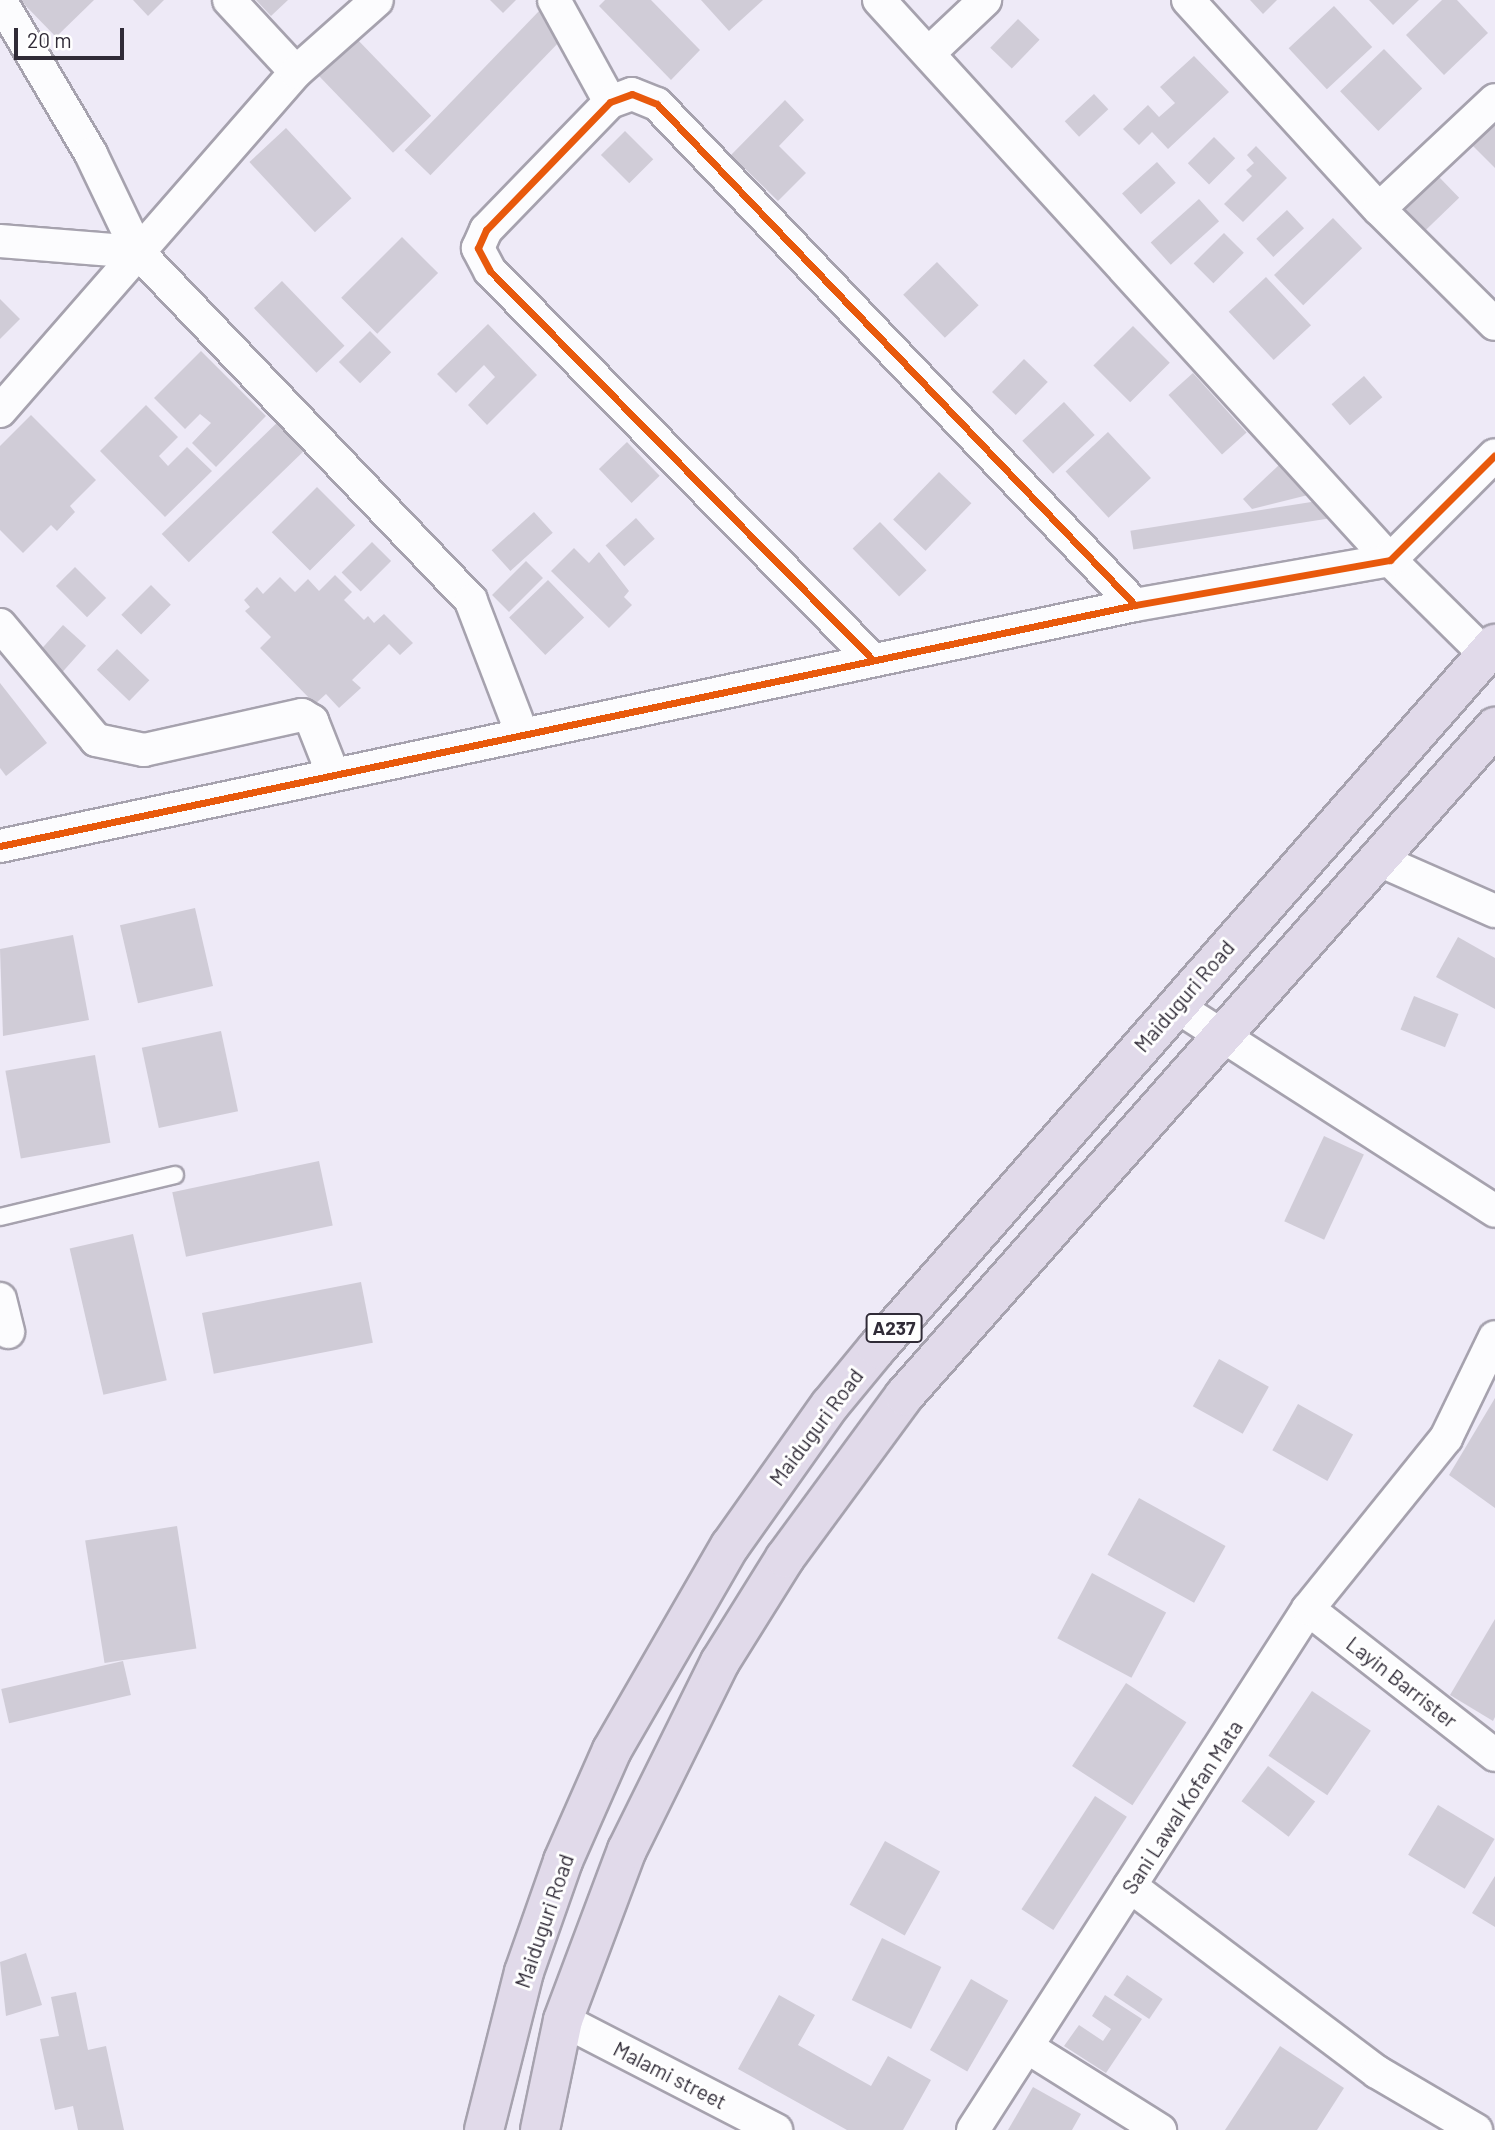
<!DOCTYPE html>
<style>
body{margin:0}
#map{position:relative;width:1495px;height:2130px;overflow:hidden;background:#eeeaf7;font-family:Barlow,sans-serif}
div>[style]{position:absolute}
.building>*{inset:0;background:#d0ccd7;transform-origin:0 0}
.roads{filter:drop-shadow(2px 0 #a6a2ae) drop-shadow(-2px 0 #a6a2ae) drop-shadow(0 2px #a6a2ae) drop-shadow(0 -2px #a6a2ae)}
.lane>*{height:16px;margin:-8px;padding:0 8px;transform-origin:8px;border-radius:8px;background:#fcfcfe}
.street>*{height:32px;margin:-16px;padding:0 16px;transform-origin:16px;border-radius:16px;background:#fcfcfe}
.highway>*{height:38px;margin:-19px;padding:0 19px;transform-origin:19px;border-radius:19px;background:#e1daea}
.cycleway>*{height:7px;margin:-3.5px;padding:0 3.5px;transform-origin:3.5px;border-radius:3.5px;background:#e8590c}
span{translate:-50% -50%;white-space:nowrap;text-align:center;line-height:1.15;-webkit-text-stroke:6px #fff;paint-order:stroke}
.shield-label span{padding:2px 5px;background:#fff;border:2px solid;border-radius:5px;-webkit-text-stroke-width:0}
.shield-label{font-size:19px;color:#302b37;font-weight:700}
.street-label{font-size:21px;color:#302b37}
.scale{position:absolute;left:14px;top:28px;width:110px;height:32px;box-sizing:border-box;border:4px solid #302b37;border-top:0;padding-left:9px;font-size:21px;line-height:24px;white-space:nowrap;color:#302b37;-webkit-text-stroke:5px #fff;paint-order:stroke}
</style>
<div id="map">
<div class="building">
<div style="clip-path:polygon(20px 0,94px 0,56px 37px)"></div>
<div style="clip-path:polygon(133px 0,164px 0,148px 16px)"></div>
<div style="clip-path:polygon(256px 0,288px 0,271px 16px)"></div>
<div style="clip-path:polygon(490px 0,516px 0,503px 13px)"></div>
<div style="clip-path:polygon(605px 0,651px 0,700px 50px,671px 80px,599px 6px)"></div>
<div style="clip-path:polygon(701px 0,763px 0,729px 31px)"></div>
<div style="clip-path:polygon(1250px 0,1277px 0,1263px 14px)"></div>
<div style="clip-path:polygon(1369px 0,1419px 0,1393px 25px)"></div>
<div style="clip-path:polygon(1442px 0,1457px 0,1488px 33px,1444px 75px,1406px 35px)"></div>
<div style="left:1334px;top:6px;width:56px;height:62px;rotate:47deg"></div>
<div style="left:540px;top:10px;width:36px;height:195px;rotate:44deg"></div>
<div style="left:1018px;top:19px;width:30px;height:40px;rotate:44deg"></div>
<div style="left:354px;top:36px;width:111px;height:53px;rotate:46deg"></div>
<div style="left:1384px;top:49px;width:55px;height:61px;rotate:46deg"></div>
<div style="clip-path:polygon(1194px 56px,1229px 92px,1168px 149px,1152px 132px,1139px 145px,1123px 129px,1148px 105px,1159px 117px,1175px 103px,1160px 87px)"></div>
<div style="left:1094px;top:94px;width:21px;height:40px;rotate:47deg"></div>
<div style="clip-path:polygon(785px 100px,804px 120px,779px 146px,806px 173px,778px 201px,731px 155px)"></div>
<div style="clip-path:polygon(1495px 121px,1495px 168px,1469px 142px)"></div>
<div style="left:286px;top:128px;width:96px;height:50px;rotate:47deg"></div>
<div style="left:625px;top:131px;width:40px;height:34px;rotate:45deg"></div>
<div style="left:1214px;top:137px;width:30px;height:37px;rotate:45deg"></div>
<div style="clip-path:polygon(1256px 146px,1287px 178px,1243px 222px,1224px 204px,1252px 176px,1246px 170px,1254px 163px,1247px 155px)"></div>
<div style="left:1157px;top:162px;width:28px;height:47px;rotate:48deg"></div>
<div style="left:1439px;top:177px;width:29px;height:50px;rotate:46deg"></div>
<div style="left:1199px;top:199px;width:30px;height:65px;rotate:48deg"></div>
<div style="left:1287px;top:210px;width:25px;height:42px;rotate:47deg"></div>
<div style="left:1333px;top:218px;width:42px;height:82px;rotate:46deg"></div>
<div style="left:1224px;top:233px;width:28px;height:43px;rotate:45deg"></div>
<div style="left:402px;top:237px;width:51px;height:86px;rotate:45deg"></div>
<div style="left:937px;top:262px;width:60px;height:47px;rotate:46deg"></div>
<div style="left:1266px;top:277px;width:66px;height:51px;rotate:47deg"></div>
<div style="left:282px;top:281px;width:90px;height:39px;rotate:46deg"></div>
<div style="clip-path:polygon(0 299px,20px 319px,0 339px)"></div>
<div style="clip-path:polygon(488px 324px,537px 375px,487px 425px,468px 405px,495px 377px,484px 365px,456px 393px,437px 374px)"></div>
<div style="left:1133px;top:326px;width:52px;height:56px;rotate:45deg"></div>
<div style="left:370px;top:331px;width:30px;height:44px;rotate:45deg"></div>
<div style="clip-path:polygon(201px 351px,266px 416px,216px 467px,192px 443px,211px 423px,200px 414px,185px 429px,154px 398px)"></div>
<div style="left:1024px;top:359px;width:33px;height:46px;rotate:44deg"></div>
<div style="left:1193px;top:373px;width:80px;height:33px;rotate:48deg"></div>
<div style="left:1364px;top:376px;width:28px;height:43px;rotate:49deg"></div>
<div style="left:1064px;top:402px;width:45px;height:57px;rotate:47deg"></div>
<div style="clip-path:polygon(146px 405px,178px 437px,159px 456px,168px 466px,187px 447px,212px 471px,165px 517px,100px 451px)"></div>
<div style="clip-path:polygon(31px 415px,96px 480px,70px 506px,75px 512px,57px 531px,51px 525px,23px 553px,0 530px,0 446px)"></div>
<div style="left:284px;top:416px;width:39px;height:170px;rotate:46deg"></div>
<div style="left:1108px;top:432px;width:63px;height:58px;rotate:47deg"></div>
<div style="left:627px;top:442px;width:47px;height:39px;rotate:46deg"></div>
<div style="clip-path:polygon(1279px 465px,1308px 495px,1252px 509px,1243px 499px)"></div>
<div style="left:939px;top:472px;width:45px;height:66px;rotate:44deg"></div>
<div style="left:317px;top:487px;width:54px;height:64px;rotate:45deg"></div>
<div style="left:1324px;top:500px;width:19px;height:196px;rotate:81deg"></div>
<div style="left:534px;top:512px;width:28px;height:57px;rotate:48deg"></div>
<div style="left:636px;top:518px;width:28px;height:41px;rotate:48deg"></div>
<div style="left:880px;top:522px;width:67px;height:38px;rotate:46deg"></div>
<div style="left:372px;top:542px;width:27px;height:43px;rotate:45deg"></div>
<div style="clip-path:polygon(574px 548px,589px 563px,599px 552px,629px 591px,624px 597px,632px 605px,609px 628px,551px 571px)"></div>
<div style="left:526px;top:561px;width:24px;height:48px;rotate:45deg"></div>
<div style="left:75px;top:567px;width:44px;height:27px;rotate:45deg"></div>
<div style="clip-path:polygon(335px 575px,352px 592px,344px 600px,364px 620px,368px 616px,374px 623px,384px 614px,413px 643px,400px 655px,389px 644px,352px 680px,361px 688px,339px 708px,326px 694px,315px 704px,260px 648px,271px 637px,245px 611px,250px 607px,244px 600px,257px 587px,263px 594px,280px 577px,295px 592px,308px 579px,319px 591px)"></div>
<div style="left:548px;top:580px;width:52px;height:54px;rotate:46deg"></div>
<div style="left:151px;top:585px;width:28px;height:42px;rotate:45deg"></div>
<div style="left:63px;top:625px;width:31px;height:41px;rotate:42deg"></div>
<div style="left:117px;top:649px;width:45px;height:29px;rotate:44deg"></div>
<div style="clip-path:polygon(0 683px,47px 743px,6px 776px,0 768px)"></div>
<div style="left:195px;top:908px;width:80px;height:77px;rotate:77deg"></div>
<div style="clip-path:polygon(73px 935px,89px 1020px,3px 1036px,0 949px)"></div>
<div style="clip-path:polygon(1458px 937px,1495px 958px,1495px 1009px,1436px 977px)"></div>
<div style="left:1414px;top:996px;width:48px;height:36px;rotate:22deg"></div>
<div style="left:221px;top:1031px;width:82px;height:81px;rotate:78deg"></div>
<div style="left:95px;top:1055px;width:89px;height:91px;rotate:80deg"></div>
<div style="left:1324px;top:1136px;width:44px;height:94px;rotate:25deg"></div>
<div style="left:319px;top:1161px;width:66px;height:150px;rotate:78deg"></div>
<div style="left:133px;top:1234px;width:150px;height:65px;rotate:77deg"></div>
<div style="left:361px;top:1282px;width:62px;height:162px;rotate:79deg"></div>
<div style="left:1219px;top:1359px;width:57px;height:54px;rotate:29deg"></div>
<div style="clip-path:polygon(1495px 1398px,1495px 1508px,1449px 1475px)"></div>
<div style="left:1298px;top:1404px;width:63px;height:53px;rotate:29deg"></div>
<div style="left:1139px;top:1498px;width:99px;height:65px;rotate:29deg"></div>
<div style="left:177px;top:1526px;width:124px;height:93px;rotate:81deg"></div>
<div style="left:1092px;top:1573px;width:84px;height:74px;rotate:28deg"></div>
<div style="clip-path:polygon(1495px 1619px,1495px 1717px,1493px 1721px,1450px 1695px)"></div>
<div style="left:123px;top:1661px;width:35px;height:125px;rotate:77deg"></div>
<div style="left:1126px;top:1683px;width:72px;height:99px;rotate:33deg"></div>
<div style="left:1312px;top:1691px;width:71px;height:78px;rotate:34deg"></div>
<div style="left:1268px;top:1766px;width:59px;height:44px;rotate:37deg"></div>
<div style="left:1095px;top:1796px;width:38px;height:135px;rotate:33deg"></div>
<div style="left:1438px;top:1805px;width:66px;height:58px;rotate:31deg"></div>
<div style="left:885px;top:1841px;width:63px;height:73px;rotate:29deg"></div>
<div style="clip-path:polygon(1495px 1876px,1495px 1927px,1472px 1913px)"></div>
<div style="left:882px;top:1938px;width:66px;height:69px;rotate:26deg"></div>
<div style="clip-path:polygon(26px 1953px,42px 2005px,6px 2016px,0 1962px)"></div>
<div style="left:1127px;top:1975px;width:43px;height:24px;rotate:34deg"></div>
<div style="left:971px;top:1979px;width:43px;height:82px;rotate:30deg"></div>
<div style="clip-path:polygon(76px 1992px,88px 2050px,106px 2046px,124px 2130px,78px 2130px,73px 2106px,55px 2110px,40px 2039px,59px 2036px,51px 1997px)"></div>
<div style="clip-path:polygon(779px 1995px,815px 2015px,798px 2045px,871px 2086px,888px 2056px,931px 2080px,903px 2130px,847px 2130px,738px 2069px)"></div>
<div style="clip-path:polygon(1105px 1995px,1142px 2019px,1106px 2073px,1064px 2046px,1079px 2025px,1103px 2041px,1111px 2029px,1092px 2016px)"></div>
<div style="clip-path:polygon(1280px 2046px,1344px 2088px,1317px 2130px,1225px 2130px)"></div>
<div style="clip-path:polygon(1033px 2087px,1081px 2114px,1072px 2130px,1008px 2130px)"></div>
</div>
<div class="roads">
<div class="lane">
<div style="left:0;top:1217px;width:180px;rotate:-13.5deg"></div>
</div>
<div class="street">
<div style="left:0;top:0;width:179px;rotate:59.4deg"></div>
<div style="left:91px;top:154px;width:109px;rotate:64.4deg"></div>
<div style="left:138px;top:252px;width:482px;rotate:46.3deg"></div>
<div style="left:471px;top:601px;width:142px;rotate:69deg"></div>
<div style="left:229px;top:0;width:98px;rotate:47.1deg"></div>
<div style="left:554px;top:0;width:116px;rotate:61.2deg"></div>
<div style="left:879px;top:0;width:758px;rotate:47.62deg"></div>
<div style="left:1390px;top:560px;width:135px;rotate:44.7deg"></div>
<div style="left:1188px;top:0;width:283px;rotate:47.6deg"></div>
<div style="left:1379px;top:209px;width:163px;rotate:44.8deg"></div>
<div style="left:930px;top:52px;width:76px;rotate:-43.4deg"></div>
<div style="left:1379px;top:209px;width:159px;rotate:-43.2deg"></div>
<div style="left:0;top:241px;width:138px;rotate:4.6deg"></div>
<div style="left:0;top:411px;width:450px;rotate:-48.9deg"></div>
<div style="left:296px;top:72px;width:108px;rotate:-41.6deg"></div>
<div style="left:0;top:625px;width:150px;rotate:50.1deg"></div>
<div style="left:96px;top:740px;width:49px;rotate:11.8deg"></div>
<div style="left:144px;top:750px;width:162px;rotate:-12.5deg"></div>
<div style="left:302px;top:715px;width:12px;rotate:31deg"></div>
<div style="left:312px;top:721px;width:57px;rotate:68.4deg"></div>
<div style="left:873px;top:660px;width:546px;rotate:-134.55deg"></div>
<div style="left:490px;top:271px;width:26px;rotate:-118deg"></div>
<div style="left:478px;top:248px;width:20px;rotate:-66deg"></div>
<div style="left:486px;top:230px;width:178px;rotate:-45.9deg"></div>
<div style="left:610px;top:102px;width:23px;rotate:-20deg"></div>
<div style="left:632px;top:94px;width:27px;rotate:22deg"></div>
<div style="left:657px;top:104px;width:692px;rotate:46.35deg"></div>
<div style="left:0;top:846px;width:1160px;rotate:-11.99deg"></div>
<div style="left:1135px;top:605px;width:259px;rotate:-10deg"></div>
<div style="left:1390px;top:560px;width:148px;rotate:-45deg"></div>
<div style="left:1377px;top:859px;width:129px;rotate:23.8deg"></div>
<div style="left:1176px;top:1006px;width:379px;rotate:32.7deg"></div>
<div style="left:0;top:1299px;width:34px;rotate:76deg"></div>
<div style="left:1308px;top:1609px;width:237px;rotate:38deg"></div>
<div style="left:1130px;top:1886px;width:309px;rotate:37deg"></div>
<div style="left:1377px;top:2072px;width:115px;rotate:30.4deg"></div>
<div style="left:563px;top:2020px;width:240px;rotate:27.3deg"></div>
<div style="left:1027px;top:2047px;width:157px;rotate:32deg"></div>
<div style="left:973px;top:2130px;width:619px;rotate:-57.26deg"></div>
<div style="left:1308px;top:1609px;width:220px;rotate:-51.1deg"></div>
<div style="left:1446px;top:1438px;width:112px;rotate:-64.1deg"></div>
</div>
<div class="highway">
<div style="left:484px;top:2130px;width:163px;rotate:-75.8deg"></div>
<div style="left:524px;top:1972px;width:118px;rotate:-70.6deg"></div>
<div style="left:563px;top:1861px;width:121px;rotate:-66.2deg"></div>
<div style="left:612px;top:1750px;width:236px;rotate:-60deg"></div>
<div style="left:730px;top:1546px;width:173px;rotate:-54.7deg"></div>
<div style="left:830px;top:1405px;width:74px;rotate:-50.5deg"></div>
<div style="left:877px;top:1348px;width:937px;rotate:-48.72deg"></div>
<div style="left:540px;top:2130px;width:112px;rotate:-78.2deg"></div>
<div style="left:563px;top:2020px;width:182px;rotate:-69.4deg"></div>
<div style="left:627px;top:1850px;width:210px;rotate:-63.7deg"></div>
<div style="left:720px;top:1662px;width:123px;rotate:-58deg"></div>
<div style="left:785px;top:1558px;width:201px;rotate:-53.7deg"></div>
<div style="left:904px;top:1396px;width:893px;rotate:-48.54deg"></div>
</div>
</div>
<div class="cycleway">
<div style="left:873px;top:660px;width:546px;rotate:-134.55deg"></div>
<div style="left:490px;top:271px;width:26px;rotate:-118deg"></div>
<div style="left:478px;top:248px;width:20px;rotate:-66deg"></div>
<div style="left:486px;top:230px;width:178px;rotate:-45.9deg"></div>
<div style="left:610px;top:102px;width:23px;rotate:-20deg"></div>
<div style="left:632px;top:94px;width:27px;rotate:22deg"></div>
<div style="left:657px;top:104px;width:692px;rotate:46.35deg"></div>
<div style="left:0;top:846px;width:1160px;rotate:-11.99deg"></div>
<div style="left:1135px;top:605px;width:259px;rotate:-10deg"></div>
<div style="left:1390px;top:560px;width:148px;rotate:-45deg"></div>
</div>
<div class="shield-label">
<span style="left:894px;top:1328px">A237</span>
</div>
<div class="street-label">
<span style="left:1184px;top:996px;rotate:-49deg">Maiduguri Road</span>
<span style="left:816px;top:1427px;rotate:-53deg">Maiduguri Road</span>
<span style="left:1402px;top:1682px;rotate:38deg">Layin Barrister</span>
<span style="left:1182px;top:1807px;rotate:-57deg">Sani Lawal Kofan Mata</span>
<span style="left:544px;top:1921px;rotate:-71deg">Maiduguri Road</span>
<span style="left:670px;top:2075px;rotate:27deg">Malami street</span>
</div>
<div class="scale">20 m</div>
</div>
